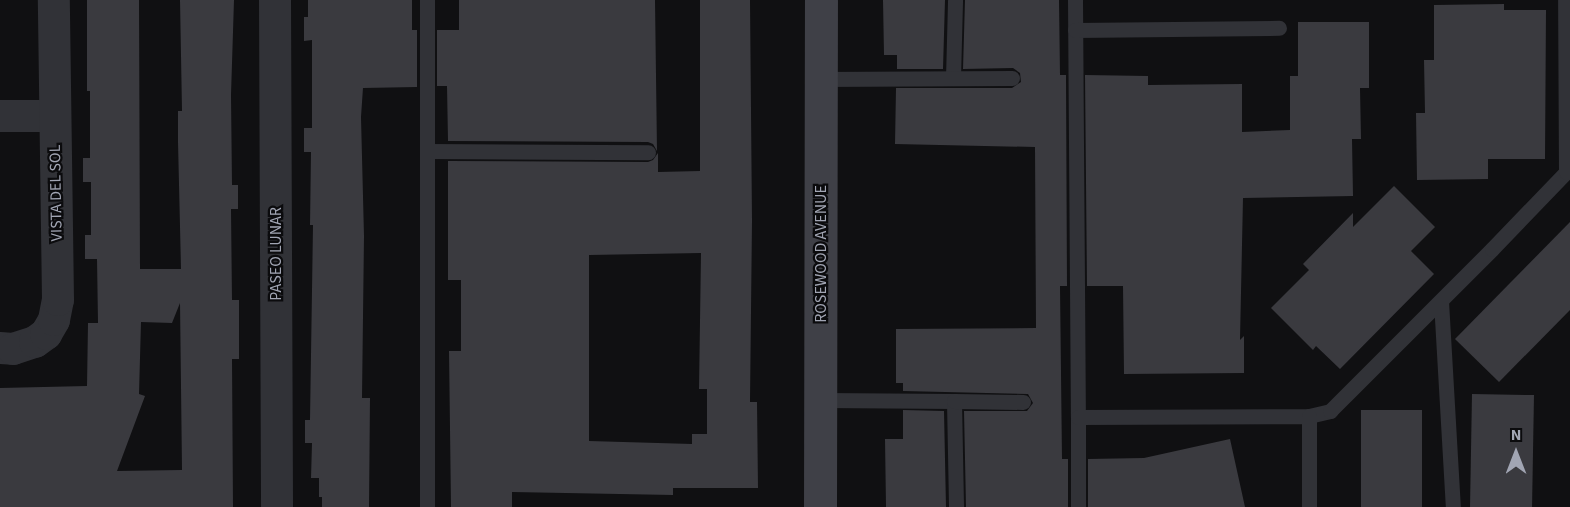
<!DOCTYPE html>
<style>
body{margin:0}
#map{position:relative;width:1570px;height:507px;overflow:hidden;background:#101012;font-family:"Source Sans 3",sans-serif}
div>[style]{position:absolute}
.building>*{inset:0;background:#3a3a3f;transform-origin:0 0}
.service>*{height:15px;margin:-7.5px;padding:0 7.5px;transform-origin:7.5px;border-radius:7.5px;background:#313237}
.minor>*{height:32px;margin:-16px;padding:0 16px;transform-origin:16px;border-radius:16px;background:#313237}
.secondary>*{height:33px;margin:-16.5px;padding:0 16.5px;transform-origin:16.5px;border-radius:16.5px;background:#3f4047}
span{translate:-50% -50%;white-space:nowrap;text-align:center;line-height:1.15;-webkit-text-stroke:4.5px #0b0b0d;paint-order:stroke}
.street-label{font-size:16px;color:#a1a5b3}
.north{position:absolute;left:1486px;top:423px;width:60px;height:60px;-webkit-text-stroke:4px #0b0b0d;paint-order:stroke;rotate:0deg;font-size:16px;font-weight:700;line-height:24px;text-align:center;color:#a1a5b3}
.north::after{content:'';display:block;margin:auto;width:21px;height:27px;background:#a1a5b3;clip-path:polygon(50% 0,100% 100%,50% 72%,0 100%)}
</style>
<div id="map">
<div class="building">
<div style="clip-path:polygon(evenodd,87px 0,139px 0,140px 269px,181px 269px,178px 142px,178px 111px,182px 111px,180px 0,234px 0,231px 95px,232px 185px,238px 185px,238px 209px,231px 209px,232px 300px,239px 300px,239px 359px,232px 359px,233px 507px,0 507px,0 388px,87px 386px,88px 323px,98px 323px,97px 259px,85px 259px,85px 235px,91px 235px,91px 182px,83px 182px,83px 158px,90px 158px,90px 91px,87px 91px,87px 0,180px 303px,182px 470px,117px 471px,145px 396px,139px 394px,141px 322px,172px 323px,180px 303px)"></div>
<div style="clip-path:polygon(308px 0,412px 0,412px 30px,417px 30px,417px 87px,363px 88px,361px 117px,364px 236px,362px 398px,370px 398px,369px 507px,322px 507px,322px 497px,319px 497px,319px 478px,311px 478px,312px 443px,305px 443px,305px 420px,310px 420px,313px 225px,310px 225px,311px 152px,304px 152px,304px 128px,312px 128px,312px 40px,304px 41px,304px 17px,308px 17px)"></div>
<div style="clip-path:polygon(459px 0,655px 0,657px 151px,653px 144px,648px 142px,448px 141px,447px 86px,437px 86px,437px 30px,459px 30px)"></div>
<div style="clip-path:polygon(evenodd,700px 0,750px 0,752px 221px,750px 402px,757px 402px,758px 488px,673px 488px,673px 495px,512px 492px,512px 507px,451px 507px,449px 351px,461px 351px,461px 280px,448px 280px,448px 161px,648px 162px,653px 160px,658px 153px,658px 172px,700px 171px,700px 0,701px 253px,699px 389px,707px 389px,707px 434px,692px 434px,692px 444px,589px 441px,589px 255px,701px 253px)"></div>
<div style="clip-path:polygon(883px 0,945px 0,943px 69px,897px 69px,897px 55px,884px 55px)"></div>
<div style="clip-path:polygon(965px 0,1059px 0,1060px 75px,1066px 75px,1067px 286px,1060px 286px,1062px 459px,1068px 459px,1068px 507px,966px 507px,964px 411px,1027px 411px,1033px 403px,1028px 394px,903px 391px,903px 383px,896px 383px,896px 329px,1036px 328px,1035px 147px,895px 144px,896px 88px,1012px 88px,1021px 82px,1020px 73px,1013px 68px,963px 69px)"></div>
<div style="clip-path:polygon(1504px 4px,1504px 10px,1546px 10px,1545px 159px,1488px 159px,1488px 179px,1417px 180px,1416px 113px,1425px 113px,1424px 60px,1434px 60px,1434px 5px)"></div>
<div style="clip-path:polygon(1298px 22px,1369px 22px,1369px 88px,1360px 88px,1361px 139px,1352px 139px,1353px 196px,1243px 198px,1240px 340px,1244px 336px,1244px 373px,1124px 374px,1123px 286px,1087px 286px,1085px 75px,1148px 76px,1148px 85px,1242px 84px,1242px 132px,1290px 130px,1290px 76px,1298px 76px)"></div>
<div style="clip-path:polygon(1394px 186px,1435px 227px,1411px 251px,1434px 274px,1340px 369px,1316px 346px,1313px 350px,1271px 308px,1309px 270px,1303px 264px,1353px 213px,1353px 227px)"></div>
<div style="clip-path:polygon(1570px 222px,1570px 310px,1499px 382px,1455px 339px)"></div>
<div style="left:1472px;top:394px;width:62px;height:113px;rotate:1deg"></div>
<div style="clip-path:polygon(903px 410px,944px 411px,946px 507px,886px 507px,885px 439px,903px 439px)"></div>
<div style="left:1361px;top:410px;width:61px;height:97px"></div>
<div style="clip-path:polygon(1230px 439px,1245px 507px,1088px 507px,1088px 459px,1144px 458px)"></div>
</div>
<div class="service">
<div style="left:1075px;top:0;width:417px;rotate:89.6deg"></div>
<div style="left:1075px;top:30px;width:204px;rotate:-0.6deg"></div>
<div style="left:953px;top:78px;width:78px;rotate:-88.5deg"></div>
<div style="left:820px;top:79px;width:192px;rotate:-0.3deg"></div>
<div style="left:428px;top:151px;width:220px;rotate:0.3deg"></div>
<div style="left:1441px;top:301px;width:206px;rotate:86.7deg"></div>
<div style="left:822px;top:400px;width:132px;rotate:0.4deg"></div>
<div style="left:954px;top:401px;width:106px;rotate:88.9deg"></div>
<div style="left:954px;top:401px;width:69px;rotate:0.8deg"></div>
<div style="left:427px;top:507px;width:507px;rotate:-90deg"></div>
<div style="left:1078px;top:507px;width:90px;rotate:-90deg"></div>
<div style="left:1078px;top:417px;width:231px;rotate:-0.2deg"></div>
<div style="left:1309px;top:416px;width:22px;rotate:-13deg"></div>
<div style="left:1330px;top:411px;width:229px;rotate:-45deg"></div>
<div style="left:1492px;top:249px;width:107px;rotate:-46.1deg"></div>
<div style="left:1566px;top:172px;width:172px;rotate:-90.3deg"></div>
<div style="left:1309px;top:507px;width:91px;rotate:-90deg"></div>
</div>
<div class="minor">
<div style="left:275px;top:0;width:507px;rotate:89.77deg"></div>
<div style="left:0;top:116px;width:54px"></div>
<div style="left:0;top:348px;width:13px;rotate:4deg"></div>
<div style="left:13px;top:349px;width:23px;rotate:-18deg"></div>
<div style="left:35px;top:342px;width:14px;rotate:-36deg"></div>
<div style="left:46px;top:334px;width:16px;rotate:-60deg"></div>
<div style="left:54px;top:320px;width:20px;rotate:-79deg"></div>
<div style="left:58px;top:300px;width:300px;rotate:-90.8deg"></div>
</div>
<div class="secondary">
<div style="left:820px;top:507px;width:507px;rotate:-89.89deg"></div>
</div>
<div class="street-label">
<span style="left:56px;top:193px;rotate:-91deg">VISTA DEL SOL</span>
<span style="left:276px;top:254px;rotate:-90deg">PASEO LUNAR</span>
<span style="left:821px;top:254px;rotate:-90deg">ROSEWOOD AVENUE</span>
</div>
<div class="north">N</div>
</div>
